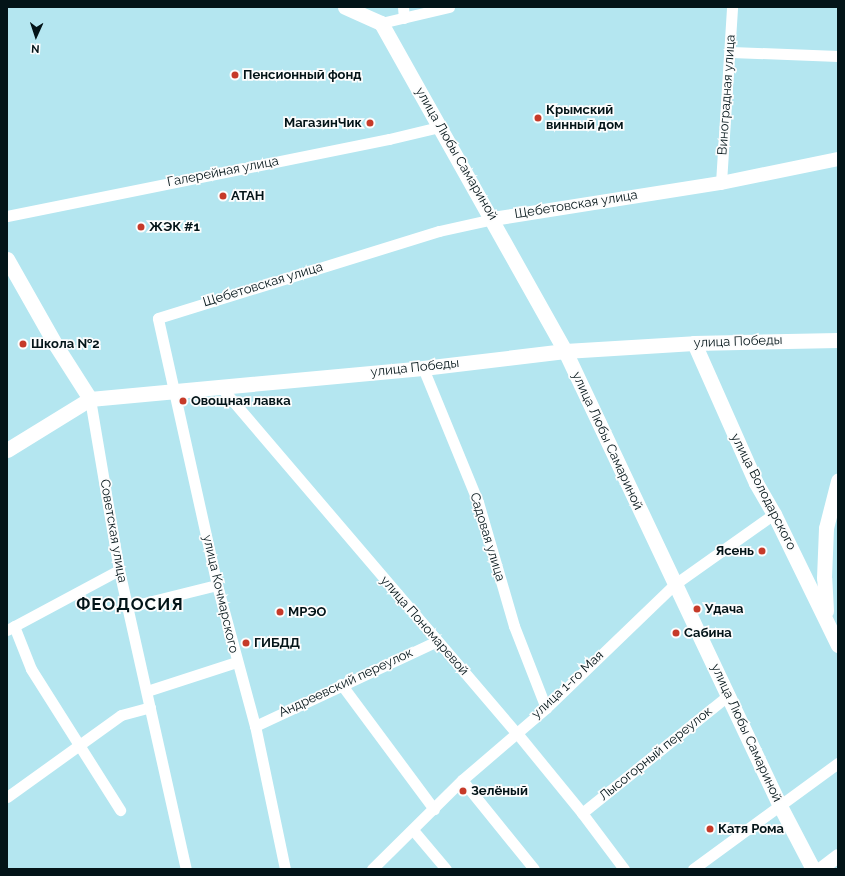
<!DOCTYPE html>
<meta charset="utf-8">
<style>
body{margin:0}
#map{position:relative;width:845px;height:876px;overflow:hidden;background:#b4e6f0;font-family:Raleway,sans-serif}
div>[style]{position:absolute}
.minor>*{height:11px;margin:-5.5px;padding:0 5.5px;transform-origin:5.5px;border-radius:5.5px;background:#fff}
.tertiary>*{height:14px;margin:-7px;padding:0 7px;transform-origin:7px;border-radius:7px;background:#fff}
.secondary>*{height:15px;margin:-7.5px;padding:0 7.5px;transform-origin:7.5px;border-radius:7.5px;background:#fff}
.dots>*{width:11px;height:11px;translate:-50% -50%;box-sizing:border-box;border:2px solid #fdfdfd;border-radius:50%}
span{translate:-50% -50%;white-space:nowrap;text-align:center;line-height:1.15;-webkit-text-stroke:3.5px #fdfdfd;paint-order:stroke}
.poi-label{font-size:13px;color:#031418;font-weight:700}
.left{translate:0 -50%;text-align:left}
.right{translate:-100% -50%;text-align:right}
.street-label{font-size:13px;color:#031418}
.district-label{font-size:17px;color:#031418;font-weight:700;letter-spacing:1px}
.frame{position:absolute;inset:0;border:8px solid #031418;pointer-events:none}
.north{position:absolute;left:16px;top:16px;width:40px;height:40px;-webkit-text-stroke:3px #fdfdfd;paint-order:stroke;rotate:183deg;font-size:11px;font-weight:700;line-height:16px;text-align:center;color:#031418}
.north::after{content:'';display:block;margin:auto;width:14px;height:18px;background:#031418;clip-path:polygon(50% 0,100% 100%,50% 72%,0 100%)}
</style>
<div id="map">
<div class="minor">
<div style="left:403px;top:7px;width:11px;rotate:85deg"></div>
<div style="left:381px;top:23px;width:70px;rotate:-13.2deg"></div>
<div style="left:731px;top:52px;width:107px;rotate:2.1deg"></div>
<div style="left:721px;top:183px;width:176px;rotate:-86.4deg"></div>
<div style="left:7px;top:216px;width:390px;rotate:-11.4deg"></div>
<div style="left:389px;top:139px;width:51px;rotate:-13.5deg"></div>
<div style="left:423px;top:368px;width:145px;rotate:67.7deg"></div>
<div style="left:478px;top:502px;width:129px;rotate:73.8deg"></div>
<div style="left:514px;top:626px;width:88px;rotate:68.7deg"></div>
<div style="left:220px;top:386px;width:455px;rotate:49.5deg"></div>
<div style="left:516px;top:732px;width:104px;rotate:50.8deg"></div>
<div style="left:582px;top:813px;width:70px;rotate:53.1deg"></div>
<div style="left:90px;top:399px;width:173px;rotate:80.4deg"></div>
<div style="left:119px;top:570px;width:306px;rotate:77.4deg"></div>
<div style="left:128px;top:607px;width:92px;rotate:-13.9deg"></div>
<div style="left:14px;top:626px;width:46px;rotate:68.4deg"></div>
<div style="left:31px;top:669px;width:167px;rotate:57.7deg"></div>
<div style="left:7px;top:630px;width:127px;rotate:-28.2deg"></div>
<div style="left:341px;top:684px;width:156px;rotate:53.4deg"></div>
<div style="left:147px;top:691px;width:94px;rotate:-18deg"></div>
<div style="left:255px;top:726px;width:201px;rotate:-25deg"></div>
<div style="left:462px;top:780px;width:114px;rotate:51deg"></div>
<div style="left:7px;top:797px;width:140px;rotate:-35.7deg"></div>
<div style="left:121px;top:715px;width:30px;rotate:-15deg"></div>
<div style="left:582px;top:813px;width:189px;rotate:-38.8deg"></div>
<div style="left:413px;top:830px;width:51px;rotate:49.8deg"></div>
<div style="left:285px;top:869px;width:146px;rotate:-101.8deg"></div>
<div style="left:255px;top:726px;width:146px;rotate:-105.1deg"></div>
<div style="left:217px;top:585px;width:273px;rotate:-102.5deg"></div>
<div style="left:158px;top:318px;width:294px;rotate:-17.2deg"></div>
<div style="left:439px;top:231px;width:55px;rotate:-12.5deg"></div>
<div style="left:372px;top:869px;width:127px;rotate:-44.7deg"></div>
<div style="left:462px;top:780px;width:111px;rotate:-40.6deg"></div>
<div style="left:546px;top:708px;width:179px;rotate:-43.9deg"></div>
<div style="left:675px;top:584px;width:121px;rotate:-35.3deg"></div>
<div style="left:693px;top:869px;width:180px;rotate:-36.2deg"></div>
</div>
<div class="tertiary">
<div style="left:493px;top:219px;width:231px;rotate:-9deg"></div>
<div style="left:721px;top:183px;width:119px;rotate:-11.6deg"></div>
<div style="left:821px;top:869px;width:21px;rotate:-37deg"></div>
</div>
<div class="secondary">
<div style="left:345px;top:7px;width:39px;rotate:24deg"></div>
<div style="left:381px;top:23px;width:376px;rotate:60.7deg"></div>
<div style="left:565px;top:351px;width:501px;rotate:64.71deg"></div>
<div style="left:779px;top:804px;width:73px;rotate:62.4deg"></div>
<div style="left:7px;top:259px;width:98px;rotate:60.5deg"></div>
<div style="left:55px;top:344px;width:65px;rotate:57.5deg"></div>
<div style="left:694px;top:343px;width:153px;rotate:66.1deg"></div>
<div style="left:756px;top:483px;width:36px;rotate:60deg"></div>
<div style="left:774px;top:514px;width:146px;rotate:64deg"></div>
<div style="left:7px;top:450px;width:97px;rotate:-31.6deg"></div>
<div style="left:90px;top:399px;width:334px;rotate:-5.3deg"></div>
<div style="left:423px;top:368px;width:143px;rotate:-6.8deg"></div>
<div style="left:565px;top:351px;width:129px;rotate:-3.5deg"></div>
<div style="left:694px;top:343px;width:144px;rotate:-1.2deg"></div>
<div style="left:826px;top:611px;width:33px;rotate:-93deg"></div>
<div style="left:824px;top:578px;width:50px;rotate:-87.7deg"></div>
<div style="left:826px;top:528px;width:49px;rotate:-75.7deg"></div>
</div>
<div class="dots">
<div style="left:235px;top:75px;background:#c63a29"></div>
<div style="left:538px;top:118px;background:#c63a29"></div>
<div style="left:370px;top:123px;background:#c63a29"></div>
<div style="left:223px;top:196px;background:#c63a29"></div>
<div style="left:141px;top:227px;background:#c63a29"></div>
<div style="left:23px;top:344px;background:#c63a29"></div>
<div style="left:183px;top:401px;background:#c63a29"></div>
<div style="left:762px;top:551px;background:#c63a29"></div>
<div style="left:697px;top:609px;background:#c63a29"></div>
<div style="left:280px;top:612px;background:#c63a29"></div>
<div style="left:676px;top:633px;background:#c63a29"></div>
<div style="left:246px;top:643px;background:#c63a29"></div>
<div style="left:463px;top:791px;background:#c63a29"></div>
<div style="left:710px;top:829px;background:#c63a29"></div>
</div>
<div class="poi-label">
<span class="left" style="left:243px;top:75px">Пенсионный фонд</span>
<span class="left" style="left:546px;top:118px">Крымский<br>винный дом</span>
<span class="right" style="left:362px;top:123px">МагазинЧик</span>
<span class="left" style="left:231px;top:196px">АТАН</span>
<span class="left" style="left:149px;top:227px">ЖЭК #1</span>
<span class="left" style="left:31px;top:344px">Школа №2</span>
<span class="left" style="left:191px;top:401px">Овощная лавка</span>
<span class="right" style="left:754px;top:551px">Ясень</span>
<span class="left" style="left:705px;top:609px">Удача</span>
<span class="left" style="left:288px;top:612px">МРЭО</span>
<span class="left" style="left:684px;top:633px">Сабина</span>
<span class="left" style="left:254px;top:643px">ГИБДД</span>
<span class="left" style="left:471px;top:791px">Зелёный</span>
<span class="left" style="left:718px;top:829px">Катя Рома</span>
</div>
<div class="street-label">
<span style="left:727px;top:95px;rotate:-86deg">Виноградная улица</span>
<span style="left:456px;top:154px;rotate:60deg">улица Любы Самариной</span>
<span style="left:223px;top:172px;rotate:-11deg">Галерейная улица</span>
<span style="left:576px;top:205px;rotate:-9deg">Щебетовская улица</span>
<span style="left:263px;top:285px;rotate:-17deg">Щебетовская улица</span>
<span style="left:738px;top:342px;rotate:-2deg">улица Победы</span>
<span style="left:415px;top:368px;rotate:-6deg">улица Победы</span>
<span style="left:607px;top:441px;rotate:65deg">улица Любы Самариной</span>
<span style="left:763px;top:492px;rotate:63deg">улица Володарского</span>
<span style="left:113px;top:531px;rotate:80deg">Советская улица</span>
<span style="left:487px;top:537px;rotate:73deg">Садовая улица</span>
<span style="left:220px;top:594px;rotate:77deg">улица Кочмарского</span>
<span style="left:424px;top:626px;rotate:49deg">улица Пономаревой</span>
<span style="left:346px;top:683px;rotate:-25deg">Андреевский переулок</span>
<span style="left:568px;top:685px;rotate:-43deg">улица 1-го Мая</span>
<span style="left:746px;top:733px;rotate:65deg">улица Любы Самариной</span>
<span style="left:656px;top:754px;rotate:-39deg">Лысогорный переулок</span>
</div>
<div class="district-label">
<span style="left:130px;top:605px">ФЕОДОСИЯ</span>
</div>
<div class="frame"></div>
<div class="north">N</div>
</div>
